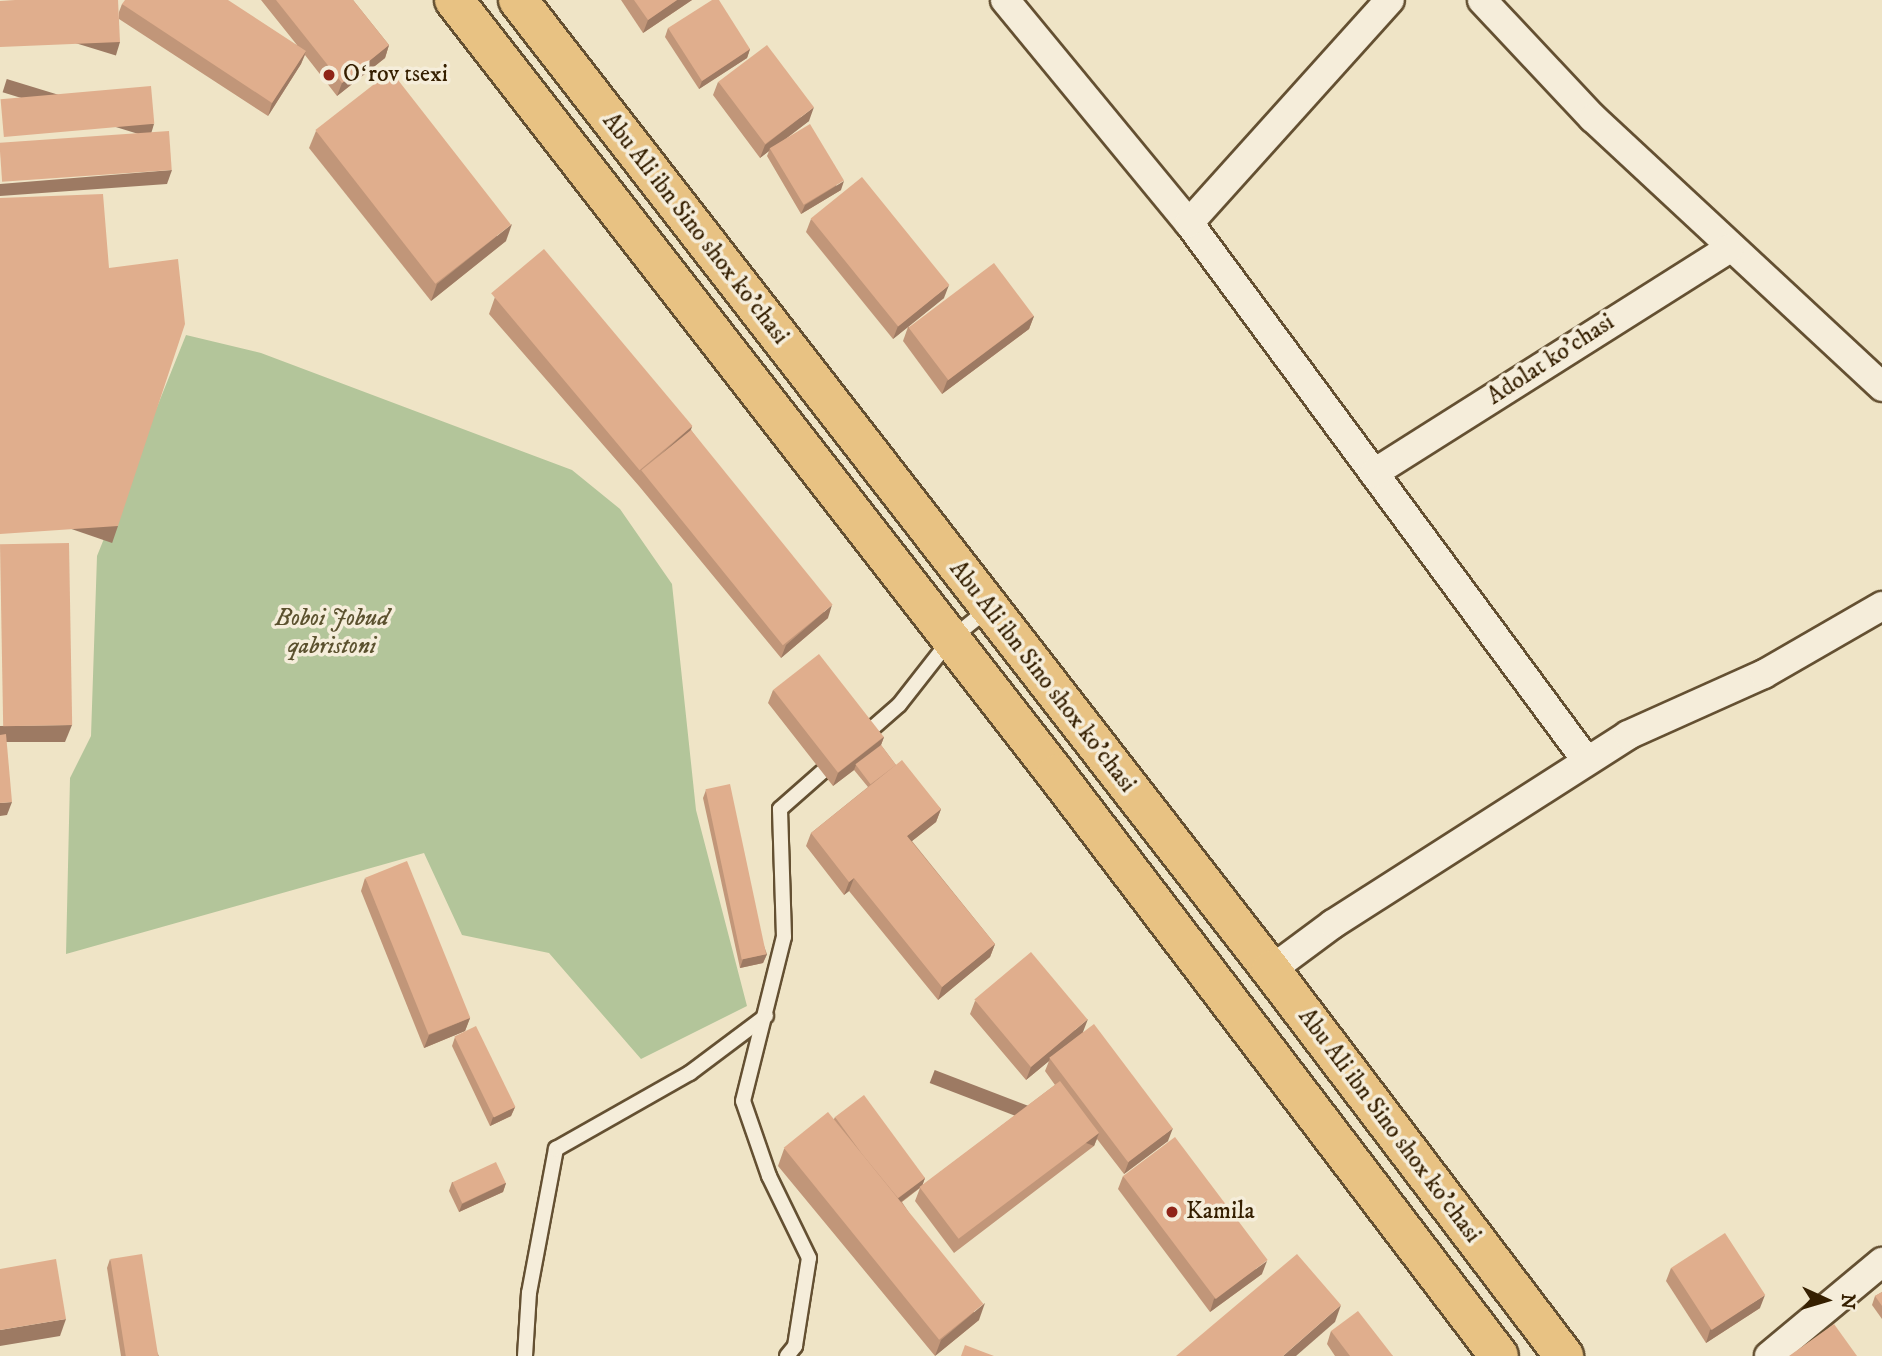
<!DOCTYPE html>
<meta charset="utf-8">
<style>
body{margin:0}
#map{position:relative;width:1882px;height:1356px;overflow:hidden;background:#efe4c6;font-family:"IM FELL DW Pica",serif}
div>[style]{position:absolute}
.green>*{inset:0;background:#b3c59a}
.roads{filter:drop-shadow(2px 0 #645032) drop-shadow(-2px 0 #645032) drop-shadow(0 2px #645032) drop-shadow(0 -2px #645032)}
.service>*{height:14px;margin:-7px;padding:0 7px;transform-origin:7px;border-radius:7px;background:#f5edda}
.minor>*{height:28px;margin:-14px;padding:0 14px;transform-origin:14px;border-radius:14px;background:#f5edda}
.primary>*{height:38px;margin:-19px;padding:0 19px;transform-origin:19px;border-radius:19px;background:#e8c283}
.wall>*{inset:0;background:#c19679}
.shaded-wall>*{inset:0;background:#9d7a63;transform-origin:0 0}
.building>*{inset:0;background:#e0ae8d;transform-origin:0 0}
.dots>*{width:19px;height:19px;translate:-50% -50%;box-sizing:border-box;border:4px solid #f5edda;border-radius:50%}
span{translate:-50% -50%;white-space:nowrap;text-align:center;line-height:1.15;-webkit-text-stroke:7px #f5edda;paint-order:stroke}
.poi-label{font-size:24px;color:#351f00}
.left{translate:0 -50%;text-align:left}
.street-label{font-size:24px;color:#351f00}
.park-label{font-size:24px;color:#5b512e;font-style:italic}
.north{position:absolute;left:1791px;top:1265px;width:70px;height:70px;-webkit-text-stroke:5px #f5edda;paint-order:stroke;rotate:94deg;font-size:19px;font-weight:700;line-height:28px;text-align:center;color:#351f00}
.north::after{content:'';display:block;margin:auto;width:24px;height:32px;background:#351f00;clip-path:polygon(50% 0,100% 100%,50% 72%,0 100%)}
</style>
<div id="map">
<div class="green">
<div style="clip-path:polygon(186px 335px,261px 353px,572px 470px,620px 509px,672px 584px,696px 810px,747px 1006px,641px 1059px,549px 953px,462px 935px,424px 853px,66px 954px,70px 778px,91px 736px,97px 556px)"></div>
</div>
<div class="roads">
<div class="service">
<div style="left:868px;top:732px;width:41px;rotate:-41.1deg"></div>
<div style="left:899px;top:705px;width:83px;rotate:-51.9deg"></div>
<div style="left:950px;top:640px;width:49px;rotate:-39.2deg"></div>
<div style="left:525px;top:1356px;width:63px;rotate:-86.4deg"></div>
<div style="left:529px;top:1293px;width:147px;rotate:-79.4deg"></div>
<div style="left:556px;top:1149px;width:154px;rotate:-29.6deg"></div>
<div style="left:690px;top:1073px;width:95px;rotate:-36.9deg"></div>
<div style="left:787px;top:1356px;width:13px;rotate:-51deg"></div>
<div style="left:795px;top:1346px;width:89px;rotate:-81deg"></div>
<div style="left:809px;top:1258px;width:91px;rotate:-116deg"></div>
<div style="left:769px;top:1176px;width:79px;rotate:-109.1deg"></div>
<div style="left:743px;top:1101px;width:169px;rotate:-76deg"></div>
<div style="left:784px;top:937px;width:128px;rotate:-91.8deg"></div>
<div style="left:780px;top:809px;width:56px;rotate:-41.4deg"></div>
</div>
<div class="minor">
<div style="left:1005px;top:0;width:289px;rotate:50.5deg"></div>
<div style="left:1189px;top:223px;width:668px;rotate:53.52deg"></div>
<div style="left:1482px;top:0;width:162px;rotate:46.8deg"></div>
<div style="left:1593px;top:118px;width:395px;rotate:42.9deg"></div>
<div style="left:1189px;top:223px;width:300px;rotate:-48deg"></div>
<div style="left:1374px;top:473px;width:420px;rotate:-32.3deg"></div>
<div style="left:1271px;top:970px;width:77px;rotate:-36.6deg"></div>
<div style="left:1333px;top:924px;width:350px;rotate:-32.6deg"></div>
<div style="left:1628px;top:735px;width:149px;rotate:-24.2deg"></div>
<div style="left:1764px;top:674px;width:136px;rotate:-30deg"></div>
<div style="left:1769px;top:1356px;width:147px;rotate:-39.8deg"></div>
</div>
<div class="primary">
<div style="left:454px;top:0;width:981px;rotate:52.13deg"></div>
<div style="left:1056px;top:774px;width:731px;rotate:52.72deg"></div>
<div style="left:518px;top:0;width:1228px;rotate:52.18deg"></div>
<div style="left:1271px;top:970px;width:485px;rotate:52.8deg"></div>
</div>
</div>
<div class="wall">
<div style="clip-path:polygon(261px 0,353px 0,389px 45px,385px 58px,337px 96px,305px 55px,301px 64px,268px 116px,119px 19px,116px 55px,119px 12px,122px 4px,297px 45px)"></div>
<div style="clip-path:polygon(621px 0,692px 0,643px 33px)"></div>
<div style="clip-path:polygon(668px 28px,750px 49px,747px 58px,699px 89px,665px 37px)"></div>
<div style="clip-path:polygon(718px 82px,809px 121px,787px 138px,841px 190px,801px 214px,767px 156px,769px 151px,760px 158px,713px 95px)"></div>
<div style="clip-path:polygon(316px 131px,506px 241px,431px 301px,309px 148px)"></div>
<div style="clip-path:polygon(811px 219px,944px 298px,893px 339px,806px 232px)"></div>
<div style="clip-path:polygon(495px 297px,692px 426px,691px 430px,828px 618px,781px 658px,639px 486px,489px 314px)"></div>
<div style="clip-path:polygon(1034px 316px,1029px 329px,942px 394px,903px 341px,908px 327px)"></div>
<div style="clip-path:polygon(773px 690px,884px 737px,881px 745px,896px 765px,941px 809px,936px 822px,912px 841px,995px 944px,990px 957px,938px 1000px,849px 891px,844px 895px,806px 846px,811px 833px,868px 787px,854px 770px,833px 786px,768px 703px)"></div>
<div style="clip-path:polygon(706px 790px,767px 954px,763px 963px,740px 968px,703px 798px)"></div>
<div style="clip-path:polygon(365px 878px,470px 1018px,465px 1031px,424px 1048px,361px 891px)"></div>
<div style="clip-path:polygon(975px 1001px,1083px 1032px,1168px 1141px,1124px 1174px,1097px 1139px,1094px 1146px,954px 1253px,915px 1201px,920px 1188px,902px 1202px,979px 1320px,935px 1356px,778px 1166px,784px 1149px,834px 1119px,835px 1117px,925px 1178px,922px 1186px,1055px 1085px,1045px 1071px,1049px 1061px,1026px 1080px,970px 1014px)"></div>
<div style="clip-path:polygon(455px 1037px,515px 1107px,511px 1116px,490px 1126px,452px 1046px)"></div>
<div style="clip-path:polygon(1123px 1176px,1262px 1274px,1210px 1312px,1118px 1189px)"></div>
<div style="clip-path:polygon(452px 1182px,506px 1183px,503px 1192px,459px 1212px,449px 1191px)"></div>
<div style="clip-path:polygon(110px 1259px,159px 1356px,121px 1356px,107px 1268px)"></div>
<div style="clip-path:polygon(1671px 1268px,1760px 1308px,1706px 1343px,1666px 1281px)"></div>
<div style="clip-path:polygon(1882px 1292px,1882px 1319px,1872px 1305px,1875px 1296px)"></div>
<div style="clip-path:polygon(1331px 1331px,1393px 1356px,1335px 1356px,1327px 1344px)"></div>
</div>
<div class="shaded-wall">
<div style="clip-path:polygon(677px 0,692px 0,643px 33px,648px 20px)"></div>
<div style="left:120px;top:42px;width:14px;height:120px;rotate:107deg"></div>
<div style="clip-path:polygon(389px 45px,385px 58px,337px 96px,342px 83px)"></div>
<div style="clip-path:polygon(750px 49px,747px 58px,699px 89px,702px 81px)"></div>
<div style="clip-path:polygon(306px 51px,301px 64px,268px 116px,272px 103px)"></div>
<div style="clip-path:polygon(814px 107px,809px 121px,772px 149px,770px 148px,769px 151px,760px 158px,765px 145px)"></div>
<div style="left:154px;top:124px;width:14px;height:154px;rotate:107deg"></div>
<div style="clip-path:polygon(172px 170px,167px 184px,0 196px,0 184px)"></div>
<div style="clip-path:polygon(844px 181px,841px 190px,801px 214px,805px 205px)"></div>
<div style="clip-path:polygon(512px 224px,506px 241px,431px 301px,437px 284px)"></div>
<div style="clip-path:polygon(949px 285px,944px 298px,893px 339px,898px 326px)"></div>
<div style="clip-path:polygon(1034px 316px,1029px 329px,942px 394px,947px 381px)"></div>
<div style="clip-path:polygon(692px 426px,686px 443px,644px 473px,645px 469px)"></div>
<div style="left:118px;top:526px;width:18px;height:118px;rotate:109deg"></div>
<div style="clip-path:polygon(832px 605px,828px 618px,781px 658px,786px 645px)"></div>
<div style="clip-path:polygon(72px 725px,65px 742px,0 742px,0 726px)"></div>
<div style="clip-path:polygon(884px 737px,879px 750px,856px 765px,854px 770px,833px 786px,838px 773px)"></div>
<div style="clip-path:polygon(12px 802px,7px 815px,0 816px,0 803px)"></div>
<div style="clip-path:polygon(941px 809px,936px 822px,902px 849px,907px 836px)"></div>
<div style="clip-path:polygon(854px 878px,849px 891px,844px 895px,849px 882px)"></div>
<div style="clip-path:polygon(995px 944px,990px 957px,938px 1000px,942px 987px)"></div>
<div style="clip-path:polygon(767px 954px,763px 963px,740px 968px,743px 959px)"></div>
<div style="clip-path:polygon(470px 1018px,465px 1031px,424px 1048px,429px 1035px)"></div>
<div style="clip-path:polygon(1088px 1019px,1083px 1032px,1050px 1058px,1049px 1061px,1026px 1080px,1031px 1067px)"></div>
<div style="clip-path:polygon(515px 1107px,511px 1116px,490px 1126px,493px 1117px)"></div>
<div style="clip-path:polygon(1173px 1128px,1168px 1141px,1124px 1174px,1129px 1161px)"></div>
<div style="left:1099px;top:1133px;width:14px;height:176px;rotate:111deg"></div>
<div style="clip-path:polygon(925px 1178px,922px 1186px,893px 1208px,896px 1200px)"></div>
<div style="clip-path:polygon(506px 1183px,503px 1192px,459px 1212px,462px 1204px)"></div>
<div style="clip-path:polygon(1267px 1261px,1262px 1274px,1210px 1312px,1214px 1299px)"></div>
<div style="clip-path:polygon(1765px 1295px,1760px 1308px,1706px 1343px,1710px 1330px)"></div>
<div style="clip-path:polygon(985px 1303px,979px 1320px,935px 1356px,941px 1340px)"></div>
<div style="clip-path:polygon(1341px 1305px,1335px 1322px,1296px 1356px,1283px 1356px)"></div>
<div style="clip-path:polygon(66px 1319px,60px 1336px,0 1346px,0 1330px)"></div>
</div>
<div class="building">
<div style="clip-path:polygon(15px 0,118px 0,120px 42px,0 47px,0 1px)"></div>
<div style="clip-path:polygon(125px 0,228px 0,306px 51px,272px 103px,122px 4px)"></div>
<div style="clip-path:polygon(276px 0,353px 0,389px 45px,342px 83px)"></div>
<div style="clip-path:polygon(634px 0,677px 0,648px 20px)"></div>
<div style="clip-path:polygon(712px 0,719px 0,750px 49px,702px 81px,668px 28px)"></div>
<div style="left:767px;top:45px;width:78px;height:61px;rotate:53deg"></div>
<div style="left:391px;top:71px;width:195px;height:96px;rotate:52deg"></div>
<div style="left:151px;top:86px;width:38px;height:151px;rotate:85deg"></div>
<div style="left:810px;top:124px;width:66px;height:47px;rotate:59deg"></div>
<div style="left:169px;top:131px;width:39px;height:170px;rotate:86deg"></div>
<div style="left:862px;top:177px;width:139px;height:66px;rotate:51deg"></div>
<div style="clip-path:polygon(103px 194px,109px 268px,178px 259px,185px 324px,118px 526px,0 534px,0 198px)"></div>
<div style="left:544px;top:249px;width:231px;height:69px;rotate:50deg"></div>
<div style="left:994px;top:263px;width:66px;height:107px;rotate:53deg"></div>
<div style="left:691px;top:430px;width:225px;height:64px;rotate:51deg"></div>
<div style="left:69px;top:543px;width:182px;height:69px;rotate:89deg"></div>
<div style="left:819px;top:654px;width:105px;height:58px;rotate:52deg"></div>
<div style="clip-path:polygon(6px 734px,12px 802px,0 803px,0 735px)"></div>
<div style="left:881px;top:745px;width:25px;height:32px;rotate:53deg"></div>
<div style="clip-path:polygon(902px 760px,941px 809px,907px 836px,995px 944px,942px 987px,854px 878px,849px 882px,811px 833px)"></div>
<div style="left:730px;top:784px;width:174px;height:25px;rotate:78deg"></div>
<div style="left:407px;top:861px;width:169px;height:45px;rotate:68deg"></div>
<div style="left:1031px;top:952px;width:88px;height:74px;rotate:50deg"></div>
<div style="left:1094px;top:1024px;width:131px;height:56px;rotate:53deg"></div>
<div style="left:476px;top:1026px;width:90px;height:24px;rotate:64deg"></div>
<div style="left:1060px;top:1081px;width:65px;height:176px;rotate:53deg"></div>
<div style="clip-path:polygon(864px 1095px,925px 1178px,898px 1198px,862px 1154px,835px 1117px)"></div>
<div style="left:828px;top:1112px;width:247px;height:57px;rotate:51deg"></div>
<div style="left:1175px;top:1137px;width:154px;height:65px;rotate:53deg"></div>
<div style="left:496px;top:1162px;width:23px;height:48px;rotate:65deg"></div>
<div style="left:1725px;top:1233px;width:74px;height:64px;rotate:57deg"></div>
<div style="left:142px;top:1254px;width:103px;height:32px;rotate:81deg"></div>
<div style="clip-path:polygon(1297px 1254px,1341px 1305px,1283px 1356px,1176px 1356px)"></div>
<div style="clip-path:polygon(56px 1259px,66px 1319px,0 1330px,0 1269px)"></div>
<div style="clip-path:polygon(1882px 1292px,1882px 1306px,1875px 1296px)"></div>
<div style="clip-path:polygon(1358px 1311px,1393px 1356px,1350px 1356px,1331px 1331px)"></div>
<div style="clip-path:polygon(1834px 1324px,1857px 1356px,1789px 1356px)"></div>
<div style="clip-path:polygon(965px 1345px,994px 1356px,961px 1356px)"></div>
</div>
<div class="dots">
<div style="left:329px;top:75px;background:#8f2418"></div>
<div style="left:1172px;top:1212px;background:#8f2418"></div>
</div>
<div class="poi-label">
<span class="left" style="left:343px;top:75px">Oʻrov tsexi</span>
<span class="left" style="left:1186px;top:1212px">Kamila</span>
</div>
<div class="street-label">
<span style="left:695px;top:229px;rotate:52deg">Abu Ali ibn Sino shox ko'chasi</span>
<span style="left:1551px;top:360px;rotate:-33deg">Adolat ko'chasi</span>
<span style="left:1042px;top:677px;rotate:52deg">Abu Ali ibn Sino shox ko'chasi</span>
<span style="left:1389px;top:1126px;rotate:53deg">Abu Ali ibn Sino shox ko'chasi</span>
</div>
<div class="park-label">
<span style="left:332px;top:633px">Boboi Jobud<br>qabristoni</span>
</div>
<div class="north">N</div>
</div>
